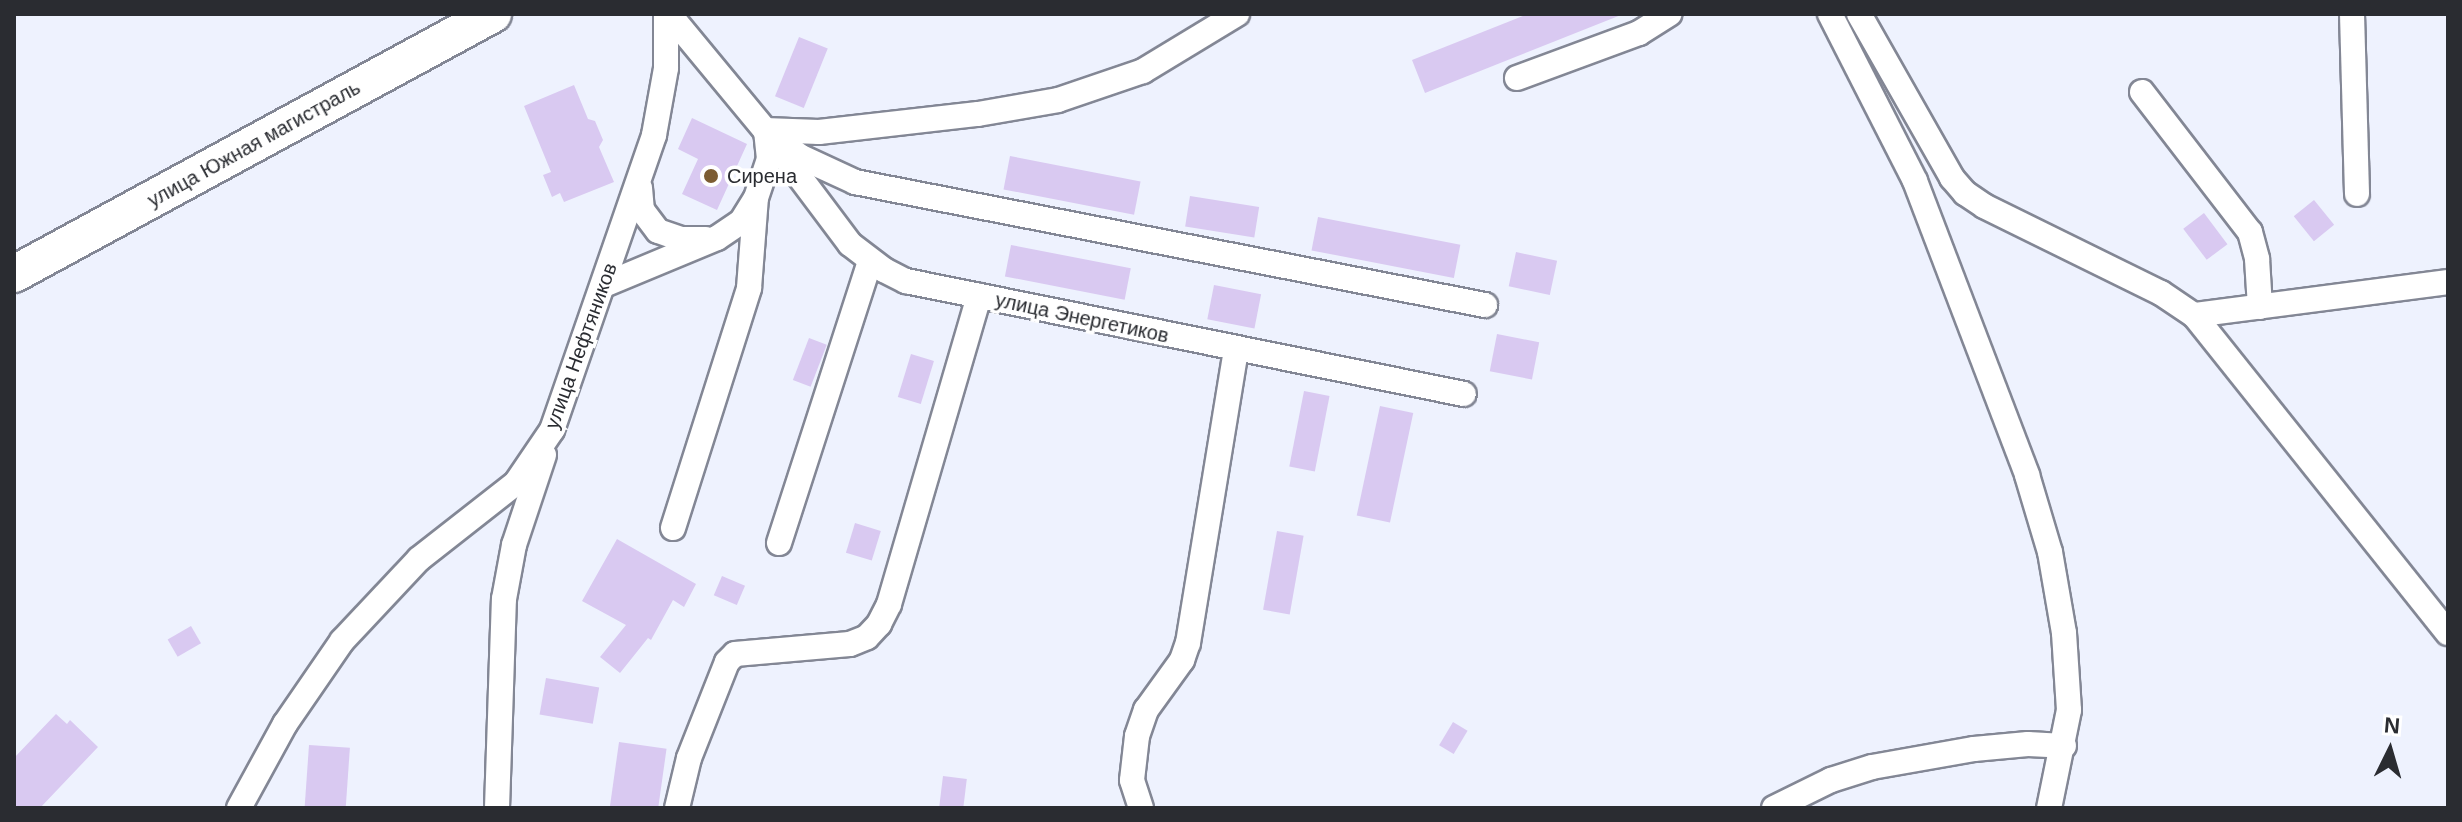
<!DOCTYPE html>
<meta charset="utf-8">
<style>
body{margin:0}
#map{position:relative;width:2462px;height:822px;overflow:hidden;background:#eef2fe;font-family:Helvetica,sans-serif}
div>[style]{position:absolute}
.building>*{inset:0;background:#d9c9f1;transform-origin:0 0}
.roads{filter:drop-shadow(2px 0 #838795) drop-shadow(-2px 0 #838795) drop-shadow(0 2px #838795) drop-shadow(0 -2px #838795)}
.minor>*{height:24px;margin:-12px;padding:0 12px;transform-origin:12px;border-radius:12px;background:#fff}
.highway>*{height:36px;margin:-18px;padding:0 18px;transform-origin:18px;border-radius:18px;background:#fff}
.dots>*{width:22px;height:22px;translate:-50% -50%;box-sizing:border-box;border:4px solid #fff;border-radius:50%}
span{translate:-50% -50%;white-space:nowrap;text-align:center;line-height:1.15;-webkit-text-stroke:7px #fff;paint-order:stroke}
.street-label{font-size:20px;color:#2a2c31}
.poi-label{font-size:20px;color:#2a2c31}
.left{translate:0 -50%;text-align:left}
.frame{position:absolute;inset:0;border:16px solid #2a2c31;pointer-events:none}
.north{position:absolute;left:2350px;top:710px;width:80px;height:80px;-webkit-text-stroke:6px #fff;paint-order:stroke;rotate:5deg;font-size:22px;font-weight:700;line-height:32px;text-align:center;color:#2a2c31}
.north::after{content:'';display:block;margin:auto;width:28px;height:36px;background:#2a2c31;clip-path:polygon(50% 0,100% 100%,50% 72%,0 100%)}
</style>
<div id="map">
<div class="building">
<div style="clip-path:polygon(1528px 14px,1621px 15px,1425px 93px,1412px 60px)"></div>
<div style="left:799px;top:37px;width:31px;height:64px;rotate:22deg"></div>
<div style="clip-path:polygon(574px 85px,588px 119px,595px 121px,603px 140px,599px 147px,614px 182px,564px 202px,560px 193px,552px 197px,543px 175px,551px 172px,524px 106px)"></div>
<div style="clip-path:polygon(692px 118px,747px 144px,717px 210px,682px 194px,698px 159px,678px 149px)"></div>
<div style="left:1010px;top:156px;width:133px;height:34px;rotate:11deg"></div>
<div style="left:1190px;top:196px;width:70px;height:31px;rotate:9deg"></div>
<div style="left:2314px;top:200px;width:32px;height:26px;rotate:51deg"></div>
<div style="left:2204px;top:213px;width:39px;height:26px;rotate:53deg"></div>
<div style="left:1318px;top:217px;width:145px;height:34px;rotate:11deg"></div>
<div style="left:1011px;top:245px;width:122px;height:32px;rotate:11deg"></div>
<div style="left:1516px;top:252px;width:42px;height:35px;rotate:12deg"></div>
<div style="left:1214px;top:285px;width:48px;height:35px;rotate:11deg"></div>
<div style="left:1497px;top:334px;width:43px;height:38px;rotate:11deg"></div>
<div style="left:809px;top:338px;width:19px;height:45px;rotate:21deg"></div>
<div style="left:911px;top:354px;width:24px;height:45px;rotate:17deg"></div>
<div style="left:1304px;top:391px;width:26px;height:77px;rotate:11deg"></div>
<div style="left:1380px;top:406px;width:34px;height:112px;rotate:12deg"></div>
<div style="left:855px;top:523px;width:27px;height:31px;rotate:17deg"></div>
<div style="left:1277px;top:531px;width:27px;height:80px;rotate:10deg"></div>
<div style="clip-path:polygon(617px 539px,696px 584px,684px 607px,673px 600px,651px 640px,648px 638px,620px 673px,600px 657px,626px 625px,582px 601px)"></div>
<div style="left:722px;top:576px;width:25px;height:21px;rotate:23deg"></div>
<div style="left:191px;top:626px;width:20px;height:27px;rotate:60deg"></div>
<div style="left:546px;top:678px;width:54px;height:37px;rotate:10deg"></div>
<div style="clip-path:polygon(56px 714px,67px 724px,70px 720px,98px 747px,40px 808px,14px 808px,14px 758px)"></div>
<div style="left:1453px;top:722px;width:17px;height:27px;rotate:31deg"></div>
<div style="left:619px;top:742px;width:48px;height:67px;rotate:8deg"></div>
<div style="left:309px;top:745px;width:41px;height:63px;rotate:4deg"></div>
<div style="left:943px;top:776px;width:24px;height:32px;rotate:7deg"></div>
</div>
<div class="roads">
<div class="minor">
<div style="left:669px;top:14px;width:151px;rotate:50.4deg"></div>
<div style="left:765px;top:130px;width:45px;rotate:36.9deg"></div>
<div style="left:801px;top:157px;width:60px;rotate:24.8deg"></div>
<div style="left:855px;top:182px;width:642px;rotate:11.05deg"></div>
<div style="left:1830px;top:14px;width:187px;rotate:63deg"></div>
<div style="left:1915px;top:181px;width:315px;rotate:69.1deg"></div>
<div style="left:2027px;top:475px;width:80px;rotate:73.4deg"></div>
<div style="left:2050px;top:552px;width:82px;rotate:80.2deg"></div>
<div style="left:2064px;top:633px;width:77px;rotate:86.3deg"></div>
<div style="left:2069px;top:710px;width:100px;rotate:101.5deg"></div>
<div style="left:1859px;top:14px;width:189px;rotate:60.4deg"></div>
<div style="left:1952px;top:178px;width:20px;rotate:49deg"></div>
<div style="left:1965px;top:193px;width:23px;rotate:34deg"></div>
<div style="left:1984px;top:206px;width:197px;rotate:26.2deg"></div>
<div style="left:2161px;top:293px;width:40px;rotate:34deg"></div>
<div style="left:2194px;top:315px;width:407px;rotate:51.4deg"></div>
<div style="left:2352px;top:14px;width:180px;rotate:88.4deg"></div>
<div style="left:1517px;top:78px;width:130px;rotate:-20.2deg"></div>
<div style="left:1639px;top:33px;width:36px;rotate:-32deg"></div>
<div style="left:2142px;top:92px;width:177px;rotate:52.4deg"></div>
<div style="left:2250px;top:232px;width:28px;rotate:75deg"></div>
<div style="left:2257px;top:259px;width:48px;rotate:86.4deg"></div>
<div style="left:765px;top:130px;width:54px;rotate:2.1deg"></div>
<div style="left:819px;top:132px;width:160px;rotate:-6.5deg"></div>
<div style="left:978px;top:114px;width:81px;rotate:-9.9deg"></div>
<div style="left:1058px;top:100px;width:90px;rotate:-18.8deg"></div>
<div style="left:1143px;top:71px;width:110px;rotate:-31.2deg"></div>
<div style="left:778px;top:148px;width:120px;rotate:53.1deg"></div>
<div style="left:850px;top:244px;width:43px;rotate:37.4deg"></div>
<div style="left:884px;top:270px;width:25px;rotate:27deg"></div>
<div style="left:906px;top:281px;width:569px;rotate:11.45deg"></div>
<div style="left:640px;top:188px;width:22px;rotate:85deg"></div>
<div style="left:642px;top:210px;width:26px;rotate:53deg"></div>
<div style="left:658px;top:231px;width:24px;rotate:19deg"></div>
<div style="left:681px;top:239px;width:25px"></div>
<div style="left:604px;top:285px;width:122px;rotate:-22.6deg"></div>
<div style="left:717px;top:238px;width:29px;rotate:-34deg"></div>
<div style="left:741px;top:222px;width:26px;rotate:-58deg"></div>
<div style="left:2194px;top:315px;width:256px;rotate:-7.4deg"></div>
<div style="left:673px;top:528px;width:252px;rotate:-72.4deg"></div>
<div style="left:749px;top:288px;width:90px;rotate:-85.6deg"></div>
<div style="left:756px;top:198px;width:41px;rotate:-71.6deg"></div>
<div style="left:769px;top:159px;width:27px;rotate:-96deg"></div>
<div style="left:779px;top:543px;width:296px;rotate:-72.1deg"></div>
<div style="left:239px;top:808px;width:96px;rotate:-61.3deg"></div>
<div style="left:285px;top:724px;width:101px;rotate:-55.5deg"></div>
<div style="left:342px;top:641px;width:112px;rotate:-46.8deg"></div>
<div style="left:419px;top:559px;width:123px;rotate:-38.1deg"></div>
<div style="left:516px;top:483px;width:64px;rotate:-55.8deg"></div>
<div style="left:552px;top:430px;width:312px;rotate:-70.9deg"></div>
<div style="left:654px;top:135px;width:68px;rotate:-79.8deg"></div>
<div style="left:666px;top:68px;width:54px;rotate:-90deg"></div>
<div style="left:497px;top:808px;width:209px;rotate:-88.1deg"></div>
<div style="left:504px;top:599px;width:55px;rotate:-79.5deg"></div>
<div style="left:514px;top:545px;width:95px;rotate:-71.6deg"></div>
<div style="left:677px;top:808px;width:51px;rotate:-76.5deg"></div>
<div style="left:689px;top:758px;width:103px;rotate:-68.4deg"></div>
<div style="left:727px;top:662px;width:11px;rotate:-45deg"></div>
<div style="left:735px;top:654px;width:115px;rotate:-5deg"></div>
<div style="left:850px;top:644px;width:18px;rotate:-22deg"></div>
<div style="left:867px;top:637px;width:18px;rotate:-47deg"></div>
<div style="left:879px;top:624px;width:22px;rotate:-63deg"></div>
<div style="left:889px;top:604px;width:321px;rotate:-73.7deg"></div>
<div style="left:1141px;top:808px;width:29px;rotate:-108deg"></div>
<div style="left:1132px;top:780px;width:44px;rotate:-83.5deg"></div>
<div style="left:1137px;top:736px;width:28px;rotate:-71deg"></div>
<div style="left:1146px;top:710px;width:62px;rotate:-54.2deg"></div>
<div style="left:1182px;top:660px;width:18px;rotate:-71deg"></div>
<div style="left:1188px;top:643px;width:296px;rotate:-80.7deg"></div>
<div style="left:1774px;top:808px;width:64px;rotate:-26.2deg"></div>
<div style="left:1831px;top:780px;width:43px;rotate:-17.6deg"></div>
<div style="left:1872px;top:767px;width:104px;rotate:-10deg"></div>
<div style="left:1974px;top:749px;width:54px;rotate:-5.3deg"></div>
<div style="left:2028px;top:744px;width:36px;rotate:3deg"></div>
</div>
<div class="highway">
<div style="left:14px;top:274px;width:545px;rotate:-28.49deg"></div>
</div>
</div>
<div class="dots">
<div style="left:711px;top:176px;background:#7c5c32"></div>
</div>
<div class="street-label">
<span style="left:254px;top:144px;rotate:-29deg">улица Южная магистраль</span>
<span style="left:1082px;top:318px;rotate:12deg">улица Энергетиков</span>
<span style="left:581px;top:346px;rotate:-70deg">улица Нефтяников</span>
</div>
<div class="poi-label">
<span class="left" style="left:727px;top:176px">Сирена</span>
</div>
<div class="frame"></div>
<div class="north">N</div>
</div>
